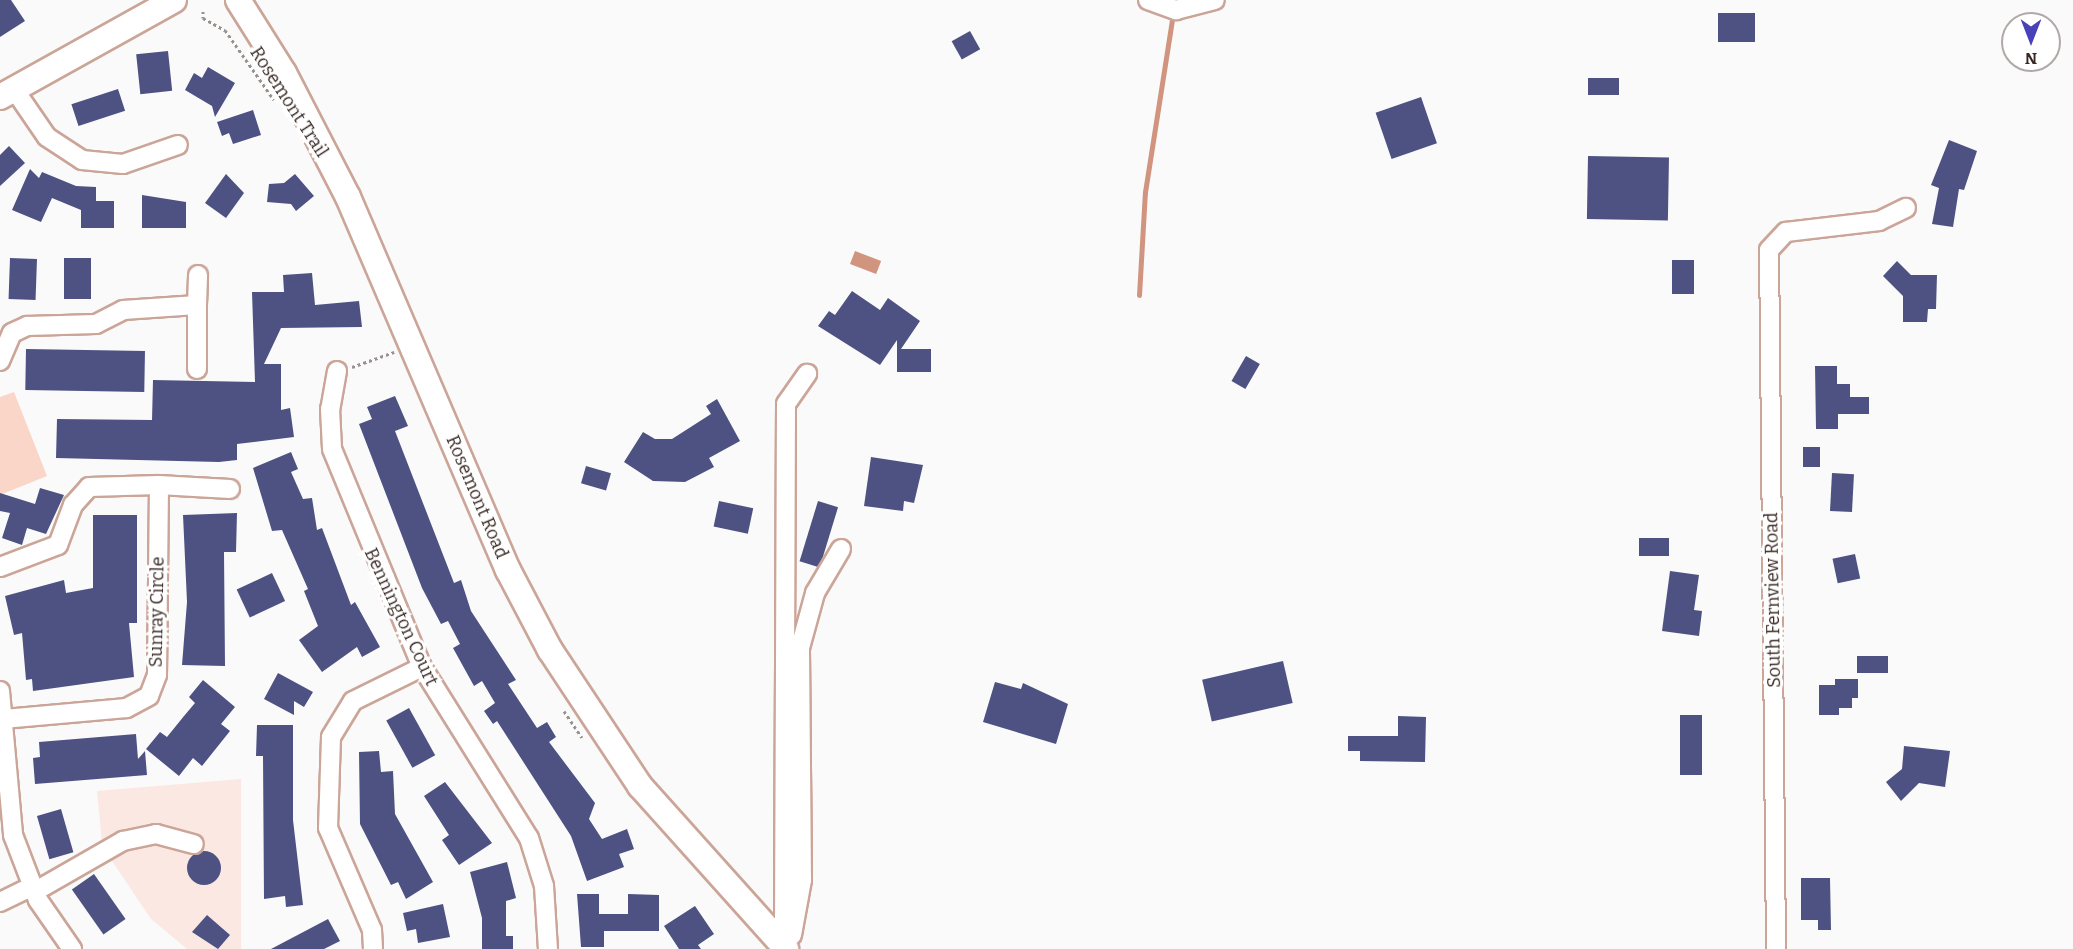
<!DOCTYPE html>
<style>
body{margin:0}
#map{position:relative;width:2073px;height:949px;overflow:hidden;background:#fafafa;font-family:Bitter,serif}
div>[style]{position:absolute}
.built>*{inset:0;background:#fce8e2}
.green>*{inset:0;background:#fad6c9}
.water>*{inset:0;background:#d0947f;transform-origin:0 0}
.stream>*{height:5px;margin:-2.5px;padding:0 2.5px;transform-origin:2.5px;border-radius:2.5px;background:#d0947f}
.building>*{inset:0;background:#4d5282;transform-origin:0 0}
.round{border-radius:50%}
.path>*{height:3px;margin-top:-1.5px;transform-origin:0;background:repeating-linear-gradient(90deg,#98918e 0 3px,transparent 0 6px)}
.roads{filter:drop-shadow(2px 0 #cba598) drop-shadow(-2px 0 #cba598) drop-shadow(0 2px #cba598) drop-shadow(0 -2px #cba598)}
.minor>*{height:18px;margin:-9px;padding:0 9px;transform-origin:9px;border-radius:9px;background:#fff}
.major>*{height:24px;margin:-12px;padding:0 12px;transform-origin:12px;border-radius:12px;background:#fff}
span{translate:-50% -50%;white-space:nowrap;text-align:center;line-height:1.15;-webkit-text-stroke:6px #fff;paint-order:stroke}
.street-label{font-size:18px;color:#372823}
.north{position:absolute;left:2001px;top:12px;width:60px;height:60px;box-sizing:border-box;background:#fff;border:2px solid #afa9a7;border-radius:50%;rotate:180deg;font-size:16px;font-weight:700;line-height:24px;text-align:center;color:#372823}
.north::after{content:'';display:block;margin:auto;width:21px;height:27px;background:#4841b7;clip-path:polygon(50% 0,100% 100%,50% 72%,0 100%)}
</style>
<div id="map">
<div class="built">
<div style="clip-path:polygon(241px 779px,241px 949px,187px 949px,151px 919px,112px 861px,50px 892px,42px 875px,102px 844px,97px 791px)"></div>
</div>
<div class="green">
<div style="clip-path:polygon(14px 392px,47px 476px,0 495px,0 397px)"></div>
</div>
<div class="water">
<div style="left:855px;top:251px;width:28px;height:14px;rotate:21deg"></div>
</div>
<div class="stream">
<div style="left:1139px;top:295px;width:103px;rotate:-86.7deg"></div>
<div style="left:1145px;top:192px;width:194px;rotate:-81.1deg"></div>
</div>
<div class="building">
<div style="clip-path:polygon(0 0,11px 0,25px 21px,0 37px)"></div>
<div style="left:1718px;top:13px;width:37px;height:29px"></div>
<div style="left:970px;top:31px;width:21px;height:21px;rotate:61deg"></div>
<div style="left:168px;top:51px;width:40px;height:32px;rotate:84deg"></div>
<div style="clip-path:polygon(208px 67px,235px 83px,215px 117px,212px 106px,185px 90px,194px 73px,202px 78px)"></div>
<div style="left:1588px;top:78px;width:31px;height:17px"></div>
<div style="left:118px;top:89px;width:23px;height:49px;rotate:72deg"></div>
<div style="left:1421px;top:97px;width:49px;height:48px;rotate:71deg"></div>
<div style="clip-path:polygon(253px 110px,261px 135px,233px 144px,229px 133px,222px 136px,217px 122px)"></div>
<div style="clip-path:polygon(1949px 140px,1977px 151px,1964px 190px,1959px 189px,1953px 227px,1932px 224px,1939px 188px,1931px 185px)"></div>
<div style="clip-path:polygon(9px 146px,25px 163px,0 186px,0 155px)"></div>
<div style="left:1588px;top:156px;width:81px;height:63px;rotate:1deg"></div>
<div style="clip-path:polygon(30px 169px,39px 178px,42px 172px,76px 186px,96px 187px,96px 201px,114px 201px,114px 228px,81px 228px,81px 210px,52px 198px,41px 222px,12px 210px)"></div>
<div style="clip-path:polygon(226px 174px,244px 193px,226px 218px,205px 203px)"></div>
<div style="clip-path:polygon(295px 174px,314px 196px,296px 211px,291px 204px,267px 202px,269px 184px,284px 183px)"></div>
<div style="clip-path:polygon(142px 195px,186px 202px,186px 228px,142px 228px)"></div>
<div style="left:10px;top:258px;width:27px;height:41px;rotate:2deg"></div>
<div style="left:64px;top:258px;width:27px;height:41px"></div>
<div style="left:1672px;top:260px;width:22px;height:34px"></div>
<div style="clip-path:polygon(1897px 261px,1911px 275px,1937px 275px,1936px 309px,1928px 309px,1927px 322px,1903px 322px,1903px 296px,1883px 276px)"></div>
<div style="clip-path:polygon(312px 273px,315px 305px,359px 301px,362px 327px,281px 328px,264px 364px,281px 364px,281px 410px,290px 408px,294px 437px,237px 444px,237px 460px,219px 462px,56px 458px,57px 419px,152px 420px,153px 380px,255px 382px,252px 292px,284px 292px,283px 275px)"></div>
<div style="clip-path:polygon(852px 291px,880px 310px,888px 298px,920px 321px,901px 349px,931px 349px,931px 372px,897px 372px,897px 340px,880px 365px,818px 326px,829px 311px,835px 315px)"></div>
<div style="left:26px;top:349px;width:119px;height:41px;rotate:1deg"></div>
<div style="left:1246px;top:356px;width:16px;height:29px;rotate:30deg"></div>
<div style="clip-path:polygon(1815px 366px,1837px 366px,1837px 384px,1850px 384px,1850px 397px,1869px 397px,1869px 414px,1838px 414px,1838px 429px,1816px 429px)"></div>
<div style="clip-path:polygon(395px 396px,408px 426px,395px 431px,454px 583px,461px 580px,471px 611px,516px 680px,508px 684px,537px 728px,547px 722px,556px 737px,549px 742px,595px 803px,589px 819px,602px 839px,627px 829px,634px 849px,619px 854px,624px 867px,587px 881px,571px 836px,497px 721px,493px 724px,484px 711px,495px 703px,482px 681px,474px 686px,453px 648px,460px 644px,448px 621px,441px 624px,422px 588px,359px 424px,372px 419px,367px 407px)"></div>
<div style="clip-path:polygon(717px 399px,740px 441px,709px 458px,714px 467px,685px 482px,653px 481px,624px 462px,643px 432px,655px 439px,672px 439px,711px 414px,706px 406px)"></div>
<div style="left:1803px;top:447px;width:17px;height:20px"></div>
<div style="clip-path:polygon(291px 452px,298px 469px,291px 472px,303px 499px,312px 498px,317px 530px,322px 528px,351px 605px,355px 602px,380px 647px,362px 657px,357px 647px,322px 672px,299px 640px,318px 626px,304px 591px,308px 589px,282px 530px,272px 531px,253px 468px)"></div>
<div style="clip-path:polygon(871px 457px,923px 465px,914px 503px,904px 501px,903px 511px,864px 506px)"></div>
<div style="left:586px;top:466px;width:26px;height:18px;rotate:16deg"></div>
<div style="left:1832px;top:473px;width:22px;height:38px;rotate:3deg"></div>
<div style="clip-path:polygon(40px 488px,64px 495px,46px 534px,27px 528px,22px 545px,2px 538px,10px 513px,0 511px,0 493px,35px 504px)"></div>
<div style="left:719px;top:501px;width:35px;height:26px;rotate:12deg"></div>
<div style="left:818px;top:501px;width:21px;height:63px;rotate:17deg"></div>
<div style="clip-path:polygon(237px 513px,236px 552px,224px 552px,225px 666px,182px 665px,187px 602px,183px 515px)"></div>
<div style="clip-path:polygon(93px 515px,137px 515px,137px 623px,129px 623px,134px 677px,33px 691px,32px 679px,26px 680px,22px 633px,14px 635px,5px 596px,64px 580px,66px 593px,93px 588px)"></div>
<div style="left:1639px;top:538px;width:30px;height:18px"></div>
<div style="left:1855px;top:554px;width:25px;height:23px;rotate:78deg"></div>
<div style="clip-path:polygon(1670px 571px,1699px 575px,1694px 610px,1702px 611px,1699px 636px,1662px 631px)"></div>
<div style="left:272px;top:573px;width:31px;height:39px;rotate:65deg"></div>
<div style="left:1857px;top:656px;width:31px;height:17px"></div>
<div style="left:1283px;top:661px;width:43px;height:83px;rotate:77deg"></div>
<div style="clip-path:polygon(278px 673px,313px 692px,304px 707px,294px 701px,294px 715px,264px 699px)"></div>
<div style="clip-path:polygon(1835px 679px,1858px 679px,1858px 698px,1852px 698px,1852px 708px,1839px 708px,1839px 715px,1819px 715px,1819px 685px,1835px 685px)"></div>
<div style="clip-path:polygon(203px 680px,235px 707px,221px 724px,230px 731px,202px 766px,193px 758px,179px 776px,146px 749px,160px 732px,167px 737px,184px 716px,195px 703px,189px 697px)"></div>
<div style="clip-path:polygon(995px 682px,1021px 689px,1023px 683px,1068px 704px,1056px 744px,983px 722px)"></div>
<div style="left:409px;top:708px;width:54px;height:26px;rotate:61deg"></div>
<div style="left:1680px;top:715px;width:22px;height:60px"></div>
<div style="clip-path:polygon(1398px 716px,1426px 717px,1425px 762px,1360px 761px,1360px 751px,1348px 751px,1348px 736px,1398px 736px)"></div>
<div style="clip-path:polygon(257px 725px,293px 725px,293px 820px,303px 905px,286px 907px,285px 896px,264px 899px,263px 756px,256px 756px)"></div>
<div style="clip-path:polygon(136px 734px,138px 759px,145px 751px,147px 775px,35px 784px,33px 758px,40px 757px,39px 742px)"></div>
<div style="clip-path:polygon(1904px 746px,1950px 751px,1945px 787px,1919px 783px,1901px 801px,1886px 782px,1902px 769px)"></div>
<div style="clip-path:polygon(379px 751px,381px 772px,393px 771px,395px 814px,433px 882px,406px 899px,398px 882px,391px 885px,360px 824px,359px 752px)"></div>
<div style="clip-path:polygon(445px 782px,492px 843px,459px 865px,442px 840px,449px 835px,424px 796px)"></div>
<div style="left:61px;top:809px;width:45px;height:25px;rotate:74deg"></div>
<div class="round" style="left:187px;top:851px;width:34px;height:34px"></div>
<div style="clip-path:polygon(507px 862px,516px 898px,506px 901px,506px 936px,513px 936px,513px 949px,482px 949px,482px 918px,470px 872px)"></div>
<div style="left:94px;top:874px;width:55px;height:27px;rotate:55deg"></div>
<div style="clip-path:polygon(1801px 878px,1830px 878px,1831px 930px,1818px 930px,1818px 920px,1801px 920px)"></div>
<div style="clip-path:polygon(577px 894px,599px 894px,599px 914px,628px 914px,628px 894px,659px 895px,659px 931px,604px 931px,604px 947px,581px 947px)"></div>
<div style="clip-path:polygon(443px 904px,450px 937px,418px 943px,416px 929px,407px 931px,403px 913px)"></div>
<div style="clip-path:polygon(695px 906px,714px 934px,698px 945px,701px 949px,679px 949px,664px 926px)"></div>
<div style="clip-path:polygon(207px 915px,230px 935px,218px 949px,192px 932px)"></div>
<div style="clip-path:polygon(328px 919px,340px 941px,324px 949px,271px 949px)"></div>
</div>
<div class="path">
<div style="left:203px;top:11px;width:7px;rotate:90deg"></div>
<div style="left:203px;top:18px;width:25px;rotate:29deg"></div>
<div style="left:225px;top:30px;width:85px;rotate:55deg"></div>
<div style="left:352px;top:367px;width:45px;rotate:-19.7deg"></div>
<div style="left:564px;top:711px;width:32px;rotate:56deg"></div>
</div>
<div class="roads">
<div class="minor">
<div style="left:1148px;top:0;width:30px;rotate:20deg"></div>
<div style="left:1176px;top:10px;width:40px;rotate:-14.4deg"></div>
<div style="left:14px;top:89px;width:58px;rotate:55.5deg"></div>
<div style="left:47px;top:137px;width:42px;rotate:33.3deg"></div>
<div style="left:82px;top:160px;width:41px;rotate:5.6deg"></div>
<div style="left:123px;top:164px;width:58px;rotate:-19.1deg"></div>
<div style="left:197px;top:305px;width:30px;rotate:-88deg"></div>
<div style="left:0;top:361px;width:30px;rotate:-67deg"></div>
<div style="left:12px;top:333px;width:17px;rotate:-25deg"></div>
<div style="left:27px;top:326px;width:69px;rotate:-1.7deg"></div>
<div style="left:96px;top:324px;width:30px;rotate:-27deg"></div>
<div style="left:123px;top:310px;width:74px;rotate:-3.9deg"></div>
<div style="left:197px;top:305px;width:64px;rotate:90deg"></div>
<div style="left:337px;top:371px;width:39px;rotate:100deg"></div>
<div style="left:330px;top:409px;width:40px;rotate:87.1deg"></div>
<div style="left:332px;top:449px;width:236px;rotate:67.6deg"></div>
<div style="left:422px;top:667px;width:202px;rotate:58deg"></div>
<div style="left:529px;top:838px;width:50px;rotate:72.6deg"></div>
<div style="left:544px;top:886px;width:63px;rotate:86.4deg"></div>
<div style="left:159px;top:485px;width:71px;rotate:3.2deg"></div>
<div style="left:0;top:567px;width:62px;rotate:-20.8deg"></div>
<div style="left:58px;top:545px;width:43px;rotate:-69.4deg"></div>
<div style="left:73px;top:505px;width:24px;rotate:-48deg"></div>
<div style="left:89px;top:487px;width:70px;rotate:-1.6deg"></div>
<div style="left:159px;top:485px;width:190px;rotate:90.6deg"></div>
<div style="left:157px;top:675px;width:22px;rotate:111deg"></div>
<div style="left:149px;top:696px;width:26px;rotate:152deg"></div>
<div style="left:126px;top:708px;width:123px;rotate:174.9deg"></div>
<div style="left:0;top:691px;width:145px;rotate:84.8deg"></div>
<div style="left:13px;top:835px;width:70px;rotate:69deg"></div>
<div style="left:38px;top:900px;width:60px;rotate:55.2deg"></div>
<div style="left:34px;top:892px;width:103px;rotate:-29.8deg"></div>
<div style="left:123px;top:841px;width:34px;rotate:-12deg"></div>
<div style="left:156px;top:834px;width:39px;rotate:15deg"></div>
<div style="left:0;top:902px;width:34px;rotate:-26deg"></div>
<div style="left:792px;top:935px;width:56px;rotate:-79.7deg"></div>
<div style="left:802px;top:880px;width:232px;rotate:-90.5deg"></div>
<div style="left:800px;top:648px;width:57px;rotate:-74.7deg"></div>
<div style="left:815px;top:593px;width:51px;rotate:-59.4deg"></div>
<div style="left:373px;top:949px;width:19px;rotate:-93deg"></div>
<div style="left:372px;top:930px;width:111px;rotate:-113.3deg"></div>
<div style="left:328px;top:828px;width:91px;rotate:-88.1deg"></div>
<div style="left:331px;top:737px;width:42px;rotate:-58.6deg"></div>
<div style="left:353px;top:701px;width:77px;rotate:-26.2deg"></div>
<div style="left:788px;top:949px;width:23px;rotate:-100deg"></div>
<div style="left:784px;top:926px;width:522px;rotate:-89.78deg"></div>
<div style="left:786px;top:404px;width:37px;rotate:-55deg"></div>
<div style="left:1776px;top:949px;width:699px;rotate:-90.57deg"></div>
<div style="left:1769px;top:250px;width:25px;rotate:-47deg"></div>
<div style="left:1786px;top:232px;width:94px;rotate:-6.7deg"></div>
<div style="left:1879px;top:221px;width:30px;rotate:-26deg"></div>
</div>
<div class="major">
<div style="left:238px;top:0;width:86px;rotate:57.8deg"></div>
<div style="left:284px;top:73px;width:140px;rotate:62.7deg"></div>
<div style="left:348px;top:197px;width:406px;rotate:66.8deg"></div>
<div style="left:508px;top:570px;width:90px;rotate:62.3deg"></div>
<div style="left:550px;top:650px;width:163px;rotate:56.5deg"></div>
<div style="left:640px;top:786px;width:219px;rotate:48.1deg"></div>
<div style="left:0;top:97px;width:199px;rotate:-29.1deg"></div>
</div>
</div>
<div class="street-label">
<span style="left:289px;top:102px;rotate:57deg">Rosemont Trail</span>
<span style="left:477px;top:497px;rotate:67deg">Rosemont Road</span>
<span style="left:1773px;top:600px;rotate:-91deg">South Fernview Road</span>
<span style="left:157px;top:612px;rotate:-89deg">Sunray Circle</span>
<span style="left:401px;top:617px;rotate:65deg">Bennington Court</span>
</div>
<div class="north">N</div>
</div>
